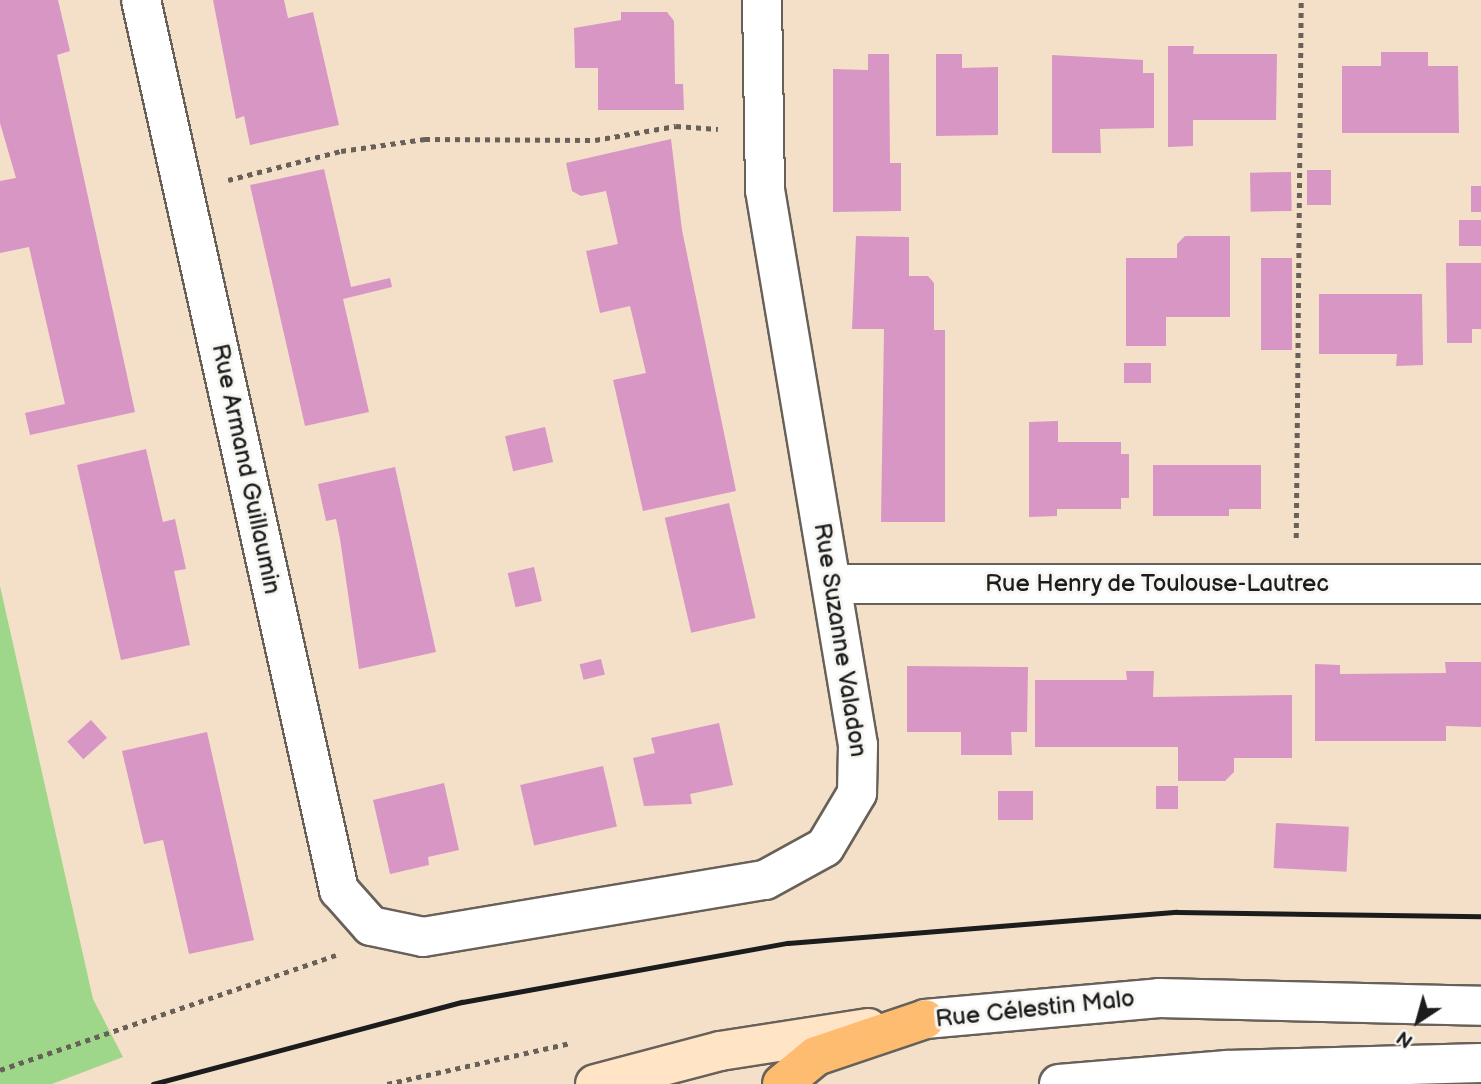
<!DOCTYPE html>
<meta charset="utf-8">
<style>
body{margin:0}
#map{position:relative;width:1481px;height:1084px;overflow:hidden;background:#f4e0c9;font-family:"Balsamiq Sans",sans-serif}
div>[style]{position:absolute}
.green>*{inset:0;background:#9ed789}
.building>*{inset:0;background:#d796c4;transform-origin:0 0}
.path>*{height:4.5px;margin-top:-2.25px;transform-origin:0;background:repeating-linear-gradient(90deg,#686159 0 5px,transparent 0 10px)}
.roads{filter:drop-shadow(2px 0 #686159) drop-shadow(-2px 0 #686159) drop-shadow(0 2px #686159) drop-shadow(0 -2px #686159)}
.minor>*{height:38px;margin:-19px;padding:0 19px;transform-origin:19px;border-radius:19px;background:#fff}
.tertiary>*{height:38px;margin:-19px;padding:0 19px;transform-origin:19px;border-radius:19px;background:#fff}
.secondary>*{height:38px;margin:-19px;padding:0 19px;transform-origin:19px;border-radius:19px;background:#ffe4c6}
.trunk>*{height:38px;margin:-19px;padding:0 19px;transform-origin:19px;border-radius:19px;background:#febc70}
.rail>*{height:5px;margin:-2.5px;padding:0 2.5px;transform-origin:2.5px;border-radius:2.5px;background:#1c1c1c}
span{translate:-50% -50%;white-space:nowrap;text-align:center;line-height:1.15;-webkit-text-stroke:6px #f6f6f2;paint-order:stroke}
.street-label{font-size:24px;color:#1c1c1c}
.north{position:absolute;left:1383px;top:986px;width:70px;height:70px;-webkit-text-stroke:5px #f6f6f2;paint-order:stroke;rotate:216deg;font-size:19px;font-weight:700;line-height:28px;text-align:center;color:#1c1c1c}
.north::after{content:'';display:block;margin:auto;width:24px;height:32px;background:#1c1c1c;clip-path:polygon(50% 0,100% 100%,50% 72%,0 100%)}
</style>
<div id="map">
<div class="green">
<div style="clip-path:polygon(0 586px,93px 999px,123px 1057px,52px 1084px,0 1084px)"></div>
</div>
<div class="building">
<div style="clip-path:polygon(0 0,58px 0,70px 51px,57px 55px,135px 412px,30px 435px,25px 413px,65px 404px,29px 247px,0 253px,0 181px,16px 178px,0 123px)"></div>
<div style="clip-path:polygon(213px 0,284px 0,288px 18px,313px 12px,339px 125px,250px 145px,244px 116px,236px 119px)"></div>
<div style="clip-path:polygon(621px 12px,667px 12px,674px 21px,675px 84px,683px 84px,684px 110px,598px 110px,598px 68px,575px 68px,574px 28px,621px 20px)"></div>
<div style="clip-path:polygon(1168px 46px,1194px 46px,1193px 54px,1277px 54px,1276px 120px,1193px 120px,1193px 146px,1168px 147px)"></div>
<div style="clip-path:polygon(1381px 52px,1428px 52px,1428px 66px,1458px 66px,1459px 133px,1342px 133px,1342px 66px,1381px 66px)"></div>
<div style="clip-path:polygon(868px 54px,889px 54px,890px 163px,901px 163px,901px 211px,833px 212px,833px 69px,868px 70px)"></div>
<div style="clip-path:polygon(936px 54px,962px 54px,962px 68px,998px 67px,998px 135px,936px 136px)"></div>
<div style="clip-path:polygon(1052px 55px,1143px 60px,1143px 73px,1154px 73px,1154px 128px,1100px 129px,1101px 153px,1052px 153px)"></div>
<div style="clip-path:polygon(671px 139px,682px 230px,736px 491px,643px 511px,613px 380px,646px 373px,630px 306px,600px 313px,586px 251px,618px 244px,606px 191px,581px 196px,572px 191px,566px 163px)"></div>
<div style="clip-path:polygon(324px 169px,351px 287px,390px 278px,392px 287px,343px 299px,369px 412px,305px 426px,250px 185px)"></div>
<div style="left:1307px;top:170px;width:24px;height:35px"></div>
<div style="left:1291px;top:172px;width:39px;height:41px;rotate:89deg"></div>
<div style="left:1471px;top:186px;width:10px;height:26px"></div>
<div style="left:1481px;top:220px;width:26px;height:22px;rotate:90deg"></div>
<div style="clip-path:polygon(856px 236px,909px 237px,909px 276px,928px 276px,934px 283px,934px 330px,945px 330px,945px 522px,881px 522px,884px 329px,852px 329px)"></div>
<div style="clip-path:polygon(1185px 236px,1230px 236px,1230px 317px,1166px 317px,1166px 346px,1126px 346px,1126px 258px,1177px 258px,1177px 244px)"></div>
<div style="left:1261px;top:258px;width:31px;height:92px"></div>
<div style="clip-path:polygon(1446px 263px,1481px 263px,1481px 329px,1472px 329px,1472px 343px,1447px 343px)"></div>
<div style="clip-path:polygon(1319px 294px,1422px 294px,1423px 365px,1396px 366px,1397px 354px,1319px 354px)"></div>
<div style="left:1124px;top:363px;width:27px;height:20px"></div>
<div style="clip-path:polygon(1058px 421px,1058px 442px,1121px 442px,1121px 454px,1129px 454px,1129px 498px,1121px 498px,1121px 509px,1057px 509px,1057px 516px,1029px 517px,1029px 422px)"></div>
<div style="left:545px;top:427px;width:36px;height:41px;rotate:77deg"></div>
<div style="clip-path:polygon(146px 449px,163px 522px,175px 519px,186px 569px,174px 571px,190px 645px,121px 660px,77px 465px)"></div>
<div style="clip-path:polygon(1153px 465px,1261px 465px,1261px 509px,1229px 509px,1229px 516px,1153px 516px)"></div>
<div style="clip-path:polygon(395px 467px,436px 652px,359px 669px,340px 539px,336px 519px,326px 521px,318px 484px)"></div>
<div style="left:729px;top:503px;width:118px;height:66px;rotate:77deg"></div>
<div style="left:534px;top:567px;width:35px;height:27px;rotate:77deg"></div>
<div style="left:601px;top:659px;width:16px;height:22px;rotate:76deg"></div>
<div style="clip-path:polygon(1445px 662px,1481px 662px,1481px 727px,1446px 726px,1446px 741px,1315px 741px,1315px 664px,1340px 665px,1340px 674px,1446px 673px)"></div>
<div style="clip-path:polygon(907px 666px,1028px 667px,1027px 732px,1011px 732px,1012px 755px,961px 755px,961px 732px,907px 732px)"></div>
<div style="clip-path:polygon(1126px 671px,1154px 671px,1153px 697px,1292px 695px,1292px 758px,1234px 758px,1234px 772px,1225px 781px,1178px 781px,1178px 747px,1035px 747px,1035px 680px,1127px 680px)"></div>
<div style="left:91px;top:720px;width:24px;height:32px;rotate:48deg"></div>
<div style="clip-path:polygon(719px 723px,733px 785px,690px 794px,692px 804px,644px 806px,633px 758px,655px 753px,651px 738px)"></div>
<div style="clip-path:polygon(207px 732px,254px 940px,189px 954px,163px 840px,144px 844px,122px 751px)"></div>
<div style="left:603px;top:766px;width:62px;height:85px;rotate:77deg"></div>
<div style="clip-path:polygon(444px 783px,459px 850px,428px 857px,429px 865px,390px 874px,373px 800px)"></div>
<div style="left:1156px;top:786px;width:22px;height:23px"></div>
<div style="left:998px;top:791px;width:35px;height:29px"></div>
<div style="left:1276px;top:823px;width:73px;height:45px;rotate:3deg"></div>
</div>
<div class="path">
<div style="left:228px;top:180px;width:117px;rotate:-14.4deg"></div>
<div style="left:341px;top:151px;width:85px;rotate:-8.1deg"></div>
<div style="left:425px;top:139px;width:170px;rotate:0.3deg"></div>
<div style="left:595px;top:140px;width:82px;rotate:-9.8deg"></div>
<div style="left:676px;top:126px;width:42px;rotate:4.1deg"></div>
<div style="left:1296px;top:538px;width:538px;rotate:-89.47deg"></div>
<div style="left:0;top:1070px;width:355px;rotate:-18.9deg"></div>
<div style="left:387px;top:1084px;width:189px;rotate:-12.6deg"></div>
</div>
<div class="roads">
<div class="minor">
<div style="left:141px;top:0;width:912px;rotate:77.46deg"></div>
<div style="left:339px;top:890px;width:48px;rotate:48.4deg"></div>
<div style="left:371px;top:926px;width:53px;rotate:11.9deg"></div>
<div style="left:423px;top:937px;width:347px;rotate:-9.5deg"></div>
<div style="left:765px;top:880px;width:68px;rotate:-28.8deg"></div>
<div style="left:825px;top:847px;width:63px;rotate:-59.3deg"></div>
<div style="left:857px;top:793px;width:48px;rotate:-88.8deg"></div>
<div style="left:858px;top:745px;width:563px;rotate:-99.51deg"></div>
<div style="left:765px;top:190px;width:190px;rotate:-90.9deg"></div>
<div style="left:833px;top:584px;width:648px"></div>
</div>
<div class="tertiary">
<div style="left:925px;top:1019px;width:235px;rotate:-5.1deg"></div>
<div style="left:1159px;top:998px;width:322px;rotate:1.4deg"></div>
<div style="left:1059px;top:1084px;width:169px;rotate:-4.8deg"></div>
<div style="left:1227px;top:1070px;width:254px;rotate:-1.6deg"></div>
</div>
<div class="secondary">
<div style="left:595px;top:1084px;width:129px;rotate:-14.8deg"></div>
<div style="left:720px;top:1051px;width:150px;rotate:-8.8deg"></div>
</div>
<div class="trunk">
<div style="left:782px;top:1084px;width:44px;rotate:-39.5deg"></div>
<div style="left:816px;top:1056px;width:115px;rotate:-18.7deg"></div>
</div>
</div>
<div class="rail">
<div style="left:153px;top:1084px;width:320px;rotate:-14.9deg"></div>
<div style="left:462px;top:1002px;width:331px;rotate:-10.3deg"></div>
<div style="left:788px;top:943px;width:390px;rotate:-4.6deg"></div>
<div style="left:1177px;top:912px;width:304px;rotate:0.8deg"></div>
</div>
<div class="street-label">
<span style="left:246px;top:469px;rotate:78deg">Rue Armand Guillaumin</span>
<span style="left:1157px;top:584px">Rue Henry de Toulouse-Lautrec</span>
<span style="left:840px;top:640px;rotate:81deg">Rue Suzanne Valadon</span>
<span style="left:1035px;top:1009px;rotate:-6deg">Rue Célestin Malo</span>
</div>
<div class="north">N</div>
</div>
